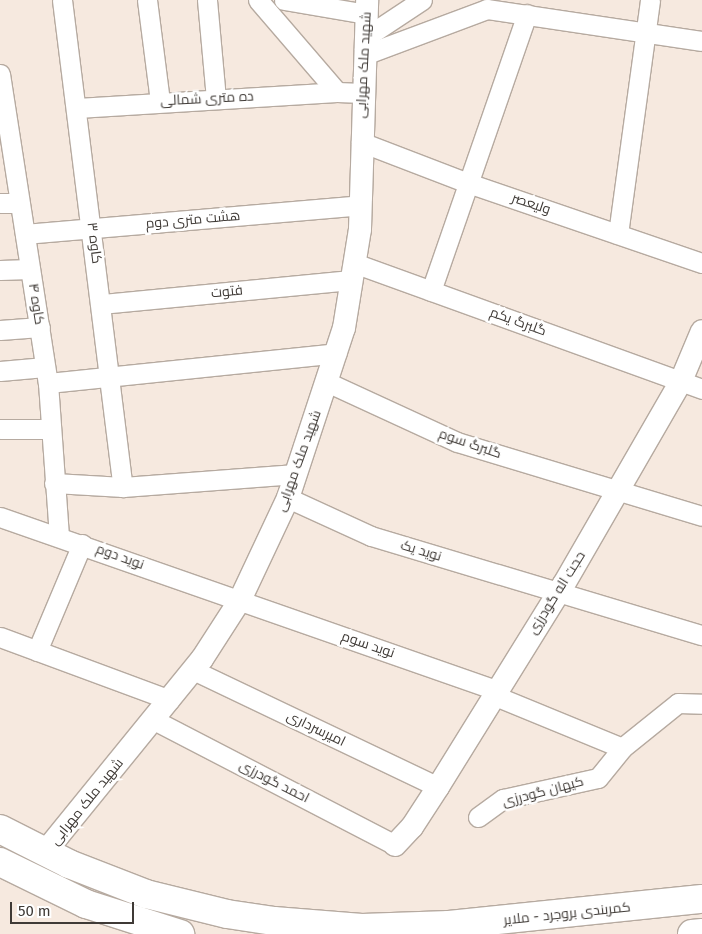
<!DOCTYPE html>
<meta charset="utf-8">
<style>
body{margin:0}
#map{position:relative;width:702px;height:934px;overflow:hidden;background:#f6e9df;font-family:"Fira Sans",Cairo,sans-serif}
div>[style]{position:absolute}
.roads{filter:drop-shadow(1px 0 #b6aaa0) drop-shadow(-1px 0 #b6aaa0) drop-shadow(0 1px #b6aaa0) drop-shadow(0 -1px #b6aaa0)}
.minor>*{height:19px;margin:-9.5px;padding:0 9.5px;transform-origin:9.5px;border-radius:9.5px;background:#fff}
.tertiary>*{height:22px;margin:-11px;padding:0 11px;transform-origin:11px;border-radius:11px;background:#fff}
.trunk>*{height:28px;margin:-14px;padding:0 14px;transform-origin:14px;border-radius:14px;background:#fff}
span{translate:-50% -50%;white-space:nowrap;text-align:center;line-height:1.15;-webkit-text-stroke:5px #fff;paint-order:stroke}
.street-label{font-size:14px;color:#3f3a36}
.scale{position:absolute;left:10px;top:902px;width:124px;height:22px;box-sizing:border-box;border:2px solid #3f3a36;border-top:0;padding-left:6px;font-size:15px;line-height:18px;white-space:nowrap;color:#3f3a36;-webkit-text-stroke:4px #fff;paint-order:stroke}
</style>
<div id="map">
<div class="roads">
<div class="minor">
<div style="left:62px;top:0;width:491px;rotate:82.9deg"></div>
<div style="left:147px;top:0;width:103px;rotate:82.7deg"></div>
<div style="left:207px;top:0;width:98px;rotate:84.8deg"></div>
<div style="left:258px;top:0;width:121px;rotate:49.3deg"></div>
<div style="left:337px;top:92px;width:26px;rotate:2deg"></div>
<div style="left:284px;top:0;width:83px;rotate:9.7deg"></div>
<div style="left:366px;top:37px;width:67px;rotate:-33.5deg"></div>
<div style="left:364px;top:55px;width:131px;rotate:-20.5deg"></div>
<div style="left:487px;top:9px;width:217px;rotate:8.5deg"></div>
<div style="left:0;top:74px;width:313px;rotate:81.2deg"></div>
<div style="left:48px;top:383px;width:153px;rotate:85.9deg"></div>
<div style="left:77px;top:108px;width:260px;rotate:-3.5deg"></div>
<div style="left:361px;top:142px;width:115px;rotate:21deg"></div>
<div style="left:468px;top:183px;width:247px;rotate:18.9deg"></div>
<div style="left:0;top:203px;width:19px"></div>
<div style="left:25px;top:234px;width:336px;rotate:-4.9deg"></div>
<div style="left:618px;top:234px;width:236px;rotate:-82.2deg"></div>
<div style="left:354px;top:263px;width:370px;rotate:19.9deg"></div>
<div style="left:0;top:270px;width:30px;rotate:-2deg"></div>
<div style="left:431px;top:291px;width:293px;rotate:-70.9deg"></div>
<div style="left:102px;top:304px;width:251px;rotate:-5.5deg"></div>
<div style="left:0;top:330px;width:40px;rotate:-4.3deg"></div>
<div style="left:0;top:371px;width:45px;rotate:-5.1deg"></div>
<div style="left:327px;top:382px;width:143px;rotate:24.8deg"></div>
<div style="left:457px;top:442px;width:256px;rotate:16.8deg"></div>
<div style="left:48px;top:383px;width:290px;rotate:-5.9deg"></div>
<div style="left:0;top:429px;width:51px"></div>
<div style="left:54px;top:483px;width:69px;rotate:3.3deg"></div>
<div style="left:123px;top:487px;width:173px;rotate:-4.3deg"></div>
<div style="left:288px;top:498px;width:91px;rotate:24.6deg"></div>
<div style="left:371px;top:536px;width:345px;rotate:16.7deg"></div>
<div style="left:0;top:517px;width:525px;rotate:19.23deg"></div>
<div style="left:0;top:637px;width:181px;rotate:20.3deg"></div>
<div style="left:37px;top:651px;width:116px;rotate:-67.2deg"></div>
<div style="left:193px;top:670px;width:272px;rotate:25.5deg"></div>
<div style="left:493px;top:695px;width:139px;rotate:22.3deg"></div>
<div style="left:154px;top:720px;width:271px;rotate:27.4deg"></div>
<div style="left:478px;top:817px;width:31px;rotate:-36deg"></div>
<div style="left:503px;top:799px;width:97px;rotate:-12.5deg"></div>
<div style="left:598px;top:778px;width:38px;rotate:-51deg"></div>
<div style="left:622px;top:748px;width:72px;rotate:-38.8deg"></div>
<div style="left:678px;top:703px;width:24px;rotate:2deg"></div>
</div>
<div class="tertiary">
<div style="left:395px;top:845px;width:25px;rotate:-47deg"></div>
<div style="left:412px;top:827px;width:48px;rotate:-57deg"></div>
<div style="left:438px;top:787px;width:239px;rotate:-58.2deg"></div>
<div style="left:564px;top:584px;width:234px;rotate:-60deg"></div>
<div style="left:681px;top:381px;width:54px;rotate:-67.2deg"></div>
<div style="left:45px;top:852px;width:249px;rotate:-50.9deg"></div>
<div style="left:202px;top:659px;width:70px;rotate:-57.2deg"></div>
<div style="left:240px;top:600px;width:113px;rotate:-64.8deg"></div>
<div style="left:288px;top:498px;width:179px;rotate:-71.8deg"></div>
<div style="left:344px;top:328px;width:100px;rotate:-80.8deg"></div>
<div style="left:360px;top:229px;width:229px;rotate:-88.2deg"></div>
</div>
<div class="trunk">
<div style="left:0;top:829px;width:77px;rotate:26.9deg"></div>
<div style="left:69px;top:864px;width:83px;rotate:21.3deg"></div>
<div style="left:146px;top:894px;width:83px;rotate:13.9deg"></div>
<div style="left:227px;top:914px;width:48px;rotate:8.5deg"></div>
<div style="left:274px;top:921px;width:88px;rotate:4.5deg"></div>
<div style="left:362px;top:928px;width:87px;rotate:-2deg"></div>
<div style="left:449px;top:925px;width:254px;rotate:-5.9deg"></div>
<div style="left:0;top:862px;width:96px;rotate:26deg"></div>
<div style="left:86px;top:904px;width:99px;rotate:17.7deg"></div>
<div style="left:692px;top:934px;width:10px;rotate:-6deg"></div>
</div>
</div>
<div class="street-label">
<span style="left:364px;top:65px;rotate:-87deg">شهید ملک مهرابی</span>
<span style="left:207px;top:99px;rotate:-3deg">ده متری شمالی</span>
<span style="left:531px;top:204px;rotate:19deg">ولیعصر</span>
<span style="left:193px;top:220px;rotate:-5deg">هشت متری دوم</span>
<span style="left:94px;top:243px;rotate:83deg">کاوه ۳</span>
<span style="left:227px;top:292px;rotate:-6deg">فتوت</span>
<span style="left:36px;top:304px;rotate:81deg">کاوه ۴</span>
<span style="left:518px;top:322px;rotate:20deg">گلبرگ یکم</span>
<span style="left:470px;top:444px;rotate:19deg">گلبرگ سوم</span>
<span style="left:299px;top:461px;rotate:-70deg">شهید ملک مهرابی</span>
<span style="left:421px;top:551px;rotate:17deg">نوید یک</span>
<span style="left:120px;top:557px;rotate:20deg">نوید دوم</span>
<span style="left:557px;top:593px;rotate:-58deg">حجت اله گودرزی</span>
<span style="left:368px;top:645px;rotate:19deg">نوید سوم</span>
<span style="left:316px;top:729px;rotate:26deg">امیرسرداری</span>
<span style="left:274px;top:782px;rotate:27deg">احمد گودرزی</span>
<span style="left:543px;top:792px;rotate:-15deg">کیهان گودرزی</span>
<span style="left:87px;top:802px;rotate:-51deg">شهید ملک مهرابی</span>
<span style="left:567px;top:914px;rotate:-6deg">کمربندی بروجرد - ملایر</span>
</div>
<div class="scale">50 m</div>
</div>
